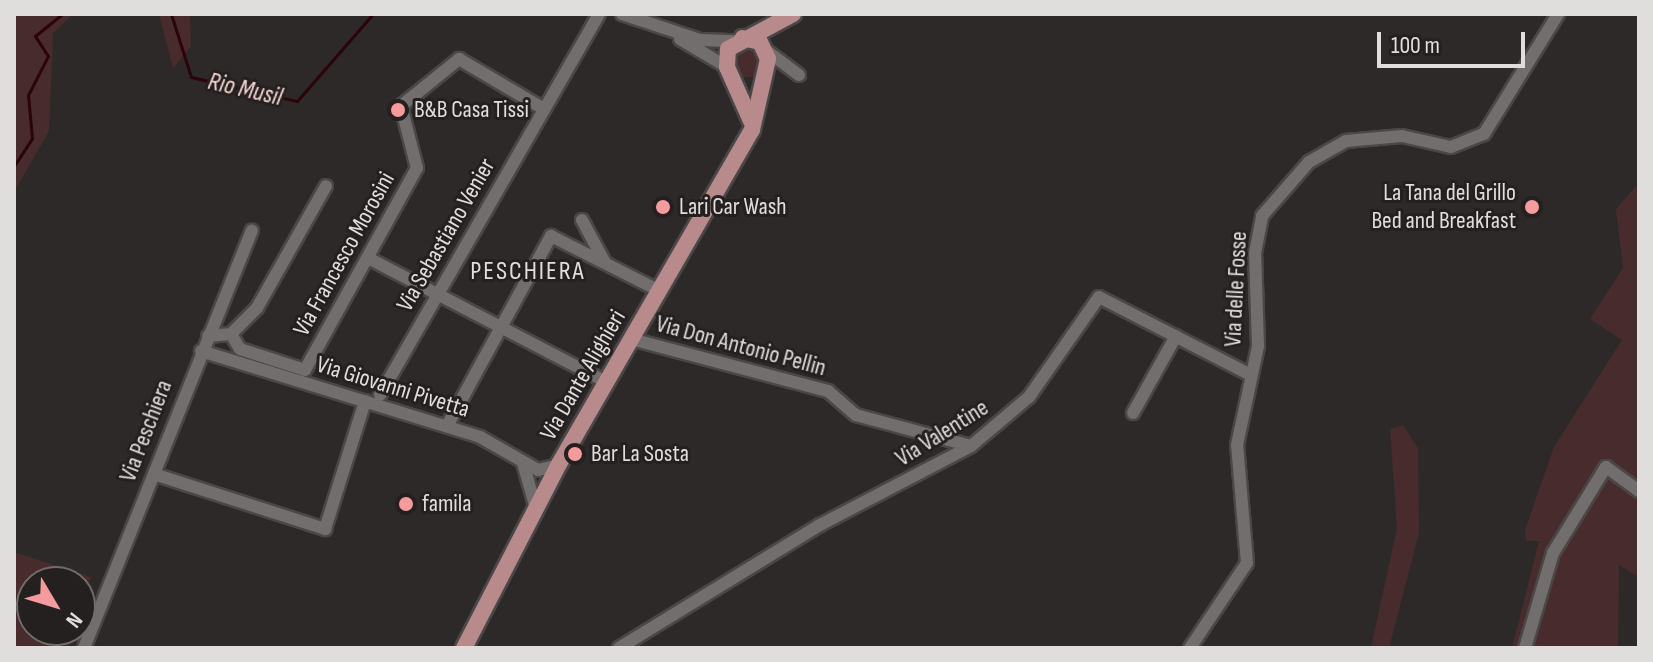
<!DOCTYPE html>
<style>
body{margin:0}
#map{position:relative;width:1653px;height:662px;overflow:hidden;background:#2d2929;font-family:"Sofia Sans Condensed",sans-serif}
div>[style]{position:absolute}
.green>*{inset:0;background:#482c2d}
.stream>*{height:3px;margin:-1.5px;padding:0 1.5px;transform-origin:1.5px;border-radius:1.5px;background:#2c0308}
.roads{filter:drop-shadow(2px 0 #4b4747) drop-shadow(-2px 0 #4b4747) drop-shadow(0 2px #4b4747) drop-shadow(0 -2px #4b4747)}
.minor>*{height:12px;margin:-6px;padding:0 6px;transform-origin:6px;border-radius:6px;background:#736e6e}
.major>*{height:16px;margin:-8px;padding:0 8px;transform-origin:8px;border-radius:8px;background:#b98a8b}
.dots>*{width:22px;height:22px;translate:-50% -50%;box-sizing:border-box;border:4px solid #242020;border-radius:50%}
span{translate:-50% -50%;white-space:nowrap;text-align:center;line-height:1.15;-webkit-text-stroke:6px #242020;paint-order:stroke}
.poi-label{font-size:24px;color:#e0dddd}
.left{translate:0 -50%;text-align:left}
.right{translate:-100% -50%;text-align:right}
.street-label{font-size:24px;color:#e0dddd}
.water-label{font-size:26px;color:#f5d2d2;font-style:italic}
.neighbourhood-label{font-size:26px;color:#e0dddd;letter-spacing:2px}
.frame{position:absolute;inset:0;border:16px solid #e0dddd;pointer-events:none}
.north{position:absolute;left:16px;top:566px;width:80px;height:80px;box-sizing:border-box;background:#242020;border:2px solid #6f6c6c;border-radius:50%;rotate:128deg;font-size:22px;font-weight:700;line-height:32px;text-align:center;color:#e0dddd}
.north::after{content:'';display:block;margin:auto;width:28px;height:36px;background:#f59b9e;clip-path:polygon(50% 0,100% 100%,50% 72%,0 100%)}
.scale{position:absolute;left:1377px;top:32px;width:148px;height:36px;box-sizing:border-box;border:4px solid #e0dddd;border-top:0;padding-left:10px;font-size:24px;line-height:28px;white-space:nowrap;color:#e0dddd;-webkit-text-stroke:6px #242020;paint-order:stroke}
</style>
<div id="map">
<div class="green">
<div style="clip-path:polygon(14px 14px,73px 14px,53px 33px,49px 131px,14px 192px)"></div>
<div style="clip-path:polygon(159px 14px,190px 14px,191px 46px,173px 68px)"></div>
<div style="clip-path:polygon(733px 44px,763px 47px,758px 76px,740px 78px,728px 53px)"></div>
<div style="clip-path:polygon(1639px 183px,1639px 577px,1619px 565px,1618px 648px,1527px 648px,1552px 564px,1611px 465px,1605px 461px,1559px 540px,1524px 648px,1512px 648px,1539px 541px,1526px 541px,1525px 530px,1554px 447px,1622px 340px,1590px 319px,1623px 268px,1616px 209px)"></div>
<div style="clip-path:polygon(1403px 425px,1418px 448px,1419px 533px,1389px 648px,1371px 648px,1397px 528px,1390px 429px)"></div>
<div style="clip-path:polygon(14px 552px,91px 577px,80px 613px,80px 582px,32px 582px,32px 630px,74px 630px,69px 648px,14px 648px)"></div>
</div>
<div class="stream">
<div style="left:171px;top:14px;width:66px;rotate:72.4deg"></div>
<div style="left:191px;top:77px;width:109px;rotate:12.8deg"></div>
<div style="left:297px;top:101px;width:116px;rotate:-48.9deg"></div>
<div style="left:14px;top:166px;width:33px;rotate:-57deg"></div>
<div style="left:32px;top:138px;width:43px;rotate:-95.3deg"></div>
<div style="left:28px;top:95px;width:44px;rotate:-62.9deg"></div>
<div style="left:48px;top:56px;width:24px;rotate:-123deg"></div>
<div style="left:35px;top:36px;width:35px;rotate:-39deg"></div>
</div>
<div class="roads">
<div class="minor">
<div style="left:622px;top:14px;width:82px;rotate:18.4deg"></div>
<div style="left:700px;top:40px;width:36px;rotate:2deg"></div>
<div style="left:680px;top:39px;width:55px;rotate:30.8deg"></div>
<div style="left:767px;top:51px;width:40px;rotate:37deg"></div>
<div style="left:582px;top:220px;width:47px;rotate:61.8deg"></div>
<div style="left:368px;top:258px;width:268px;rotate:27.5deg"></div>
<div style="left:231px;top:334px;width:17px;rotate:59deg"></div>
<div style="left:240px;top:349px;width:68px;rotate:17.9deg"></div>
<div style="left:305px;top:370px;width:231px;rotate:-61deg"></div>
<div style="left:417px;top:168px;width:64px;rotate:-104.5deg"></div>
<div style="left:401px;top:106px;width:75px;rotate:-39deg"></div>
<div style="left:459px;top:59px;width:99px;rotate:30.5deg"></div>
<div style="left:208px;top:336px;width:23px;rotate:-5deg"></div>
<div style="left:231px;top:334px;width:37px;rotate:-45deg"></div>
<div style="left:257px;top:308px;width:140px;rotate:-60.5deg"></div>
<div style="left:631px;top:339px;width:204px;rotate:14.8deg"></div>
<div style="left:828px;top:391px;width:37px;rotate:41deg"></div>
<div style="left:856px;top:415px;width:119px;rotate:15.1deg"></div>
<div style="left:201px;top:351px;width:292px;rotate:17.1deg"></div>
<div style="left:480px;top:437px;width:67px;rotate:29.6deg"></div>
<div style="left:538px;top:470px;width:22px;rotate:-13deg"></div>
<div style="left:380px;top:395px;width:439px;rotate:-60.1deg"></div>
<div style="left:1133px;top:413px;width:88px;rotate:-60.8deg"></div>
<div style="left:447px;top:426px;width:217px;rotate:-61.3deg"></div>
<div style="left:551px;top:236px;width:122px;rotate:26.8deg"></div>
<div style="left:523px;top:463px;width:44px;rotate:74.1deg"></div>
<div style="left:154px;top:474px;width:180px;rotate:17.8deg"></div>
<div style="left:325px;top:529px;width:134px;rotate:-72.6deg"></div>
<div style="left:84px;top:648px;width:450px;rotate:-68.1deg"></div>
<div style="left:619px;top:648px;width:236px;rotate:-31.5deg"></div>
<div style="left:820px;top:525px;width:170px;rotate:-27.6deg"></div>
<div style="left:971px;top:446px;width:76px;rotate:-40.2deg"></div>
<div style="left:1029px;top:397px;width:122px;rotate:-55deg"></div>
<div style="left:1099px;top:297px;width:171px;rotate:27.2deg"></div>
<div style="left:1190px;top:648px;width:102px;rotate:-56.2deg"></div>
<div style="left:1247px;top:563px;width:118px;rotate:-94.8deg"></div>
<div style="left:1237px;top:445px;width:101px;rotate:-78deg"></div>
<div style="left:1258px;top:346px;width:93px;rotate:-91.8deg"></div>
<div style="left:1255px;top:253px;width:38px;rotate:-79deg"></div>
<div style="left:1262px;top:216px;width:72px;rotate:-49deg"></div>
<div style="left:1309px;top:162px;width:43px;rotate:-29.6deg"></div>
<div style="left:1346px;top:141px;width:56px;rotate:-5.1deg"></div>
<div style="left:1402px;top:136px;width:50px;rotate:12.7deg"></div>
<div style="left:1451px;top:147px;width:35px;rotate:-22deg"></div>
<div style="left:1484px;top:134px;width:141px;rotate:-58.3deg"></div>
<div style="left:1525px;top:648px;width:99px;rotate:-73.6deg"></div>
<div style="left:1553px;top:553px;width:101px;rotate:-58.4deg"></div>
<div style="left:1606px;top:467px;width:41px;rotate:36deg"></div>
</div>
<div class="major">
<div style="left:751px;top:121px;width:59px;rotate:-114deg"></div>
<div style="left:727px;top:67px;width:18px;rotate:-87deg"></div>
<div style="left:728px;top:49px;width:74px;rotate:-28.3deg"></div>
<div style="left:464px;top:648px;width:207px;rotate:-62.7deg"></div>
<div style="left:559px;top:464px;width:386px;rotate:-60deg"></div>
<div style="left:752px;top:130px;width:73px;rotate:-77.3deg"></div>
<div style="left:768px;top:59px;width:19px;rotate:-115deg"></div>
<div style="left:760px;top:42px;width:18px;rotate:-167deg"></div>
</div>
</div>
<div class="dots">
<div style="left:398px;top:110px;background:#f59b9e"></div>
<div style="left:663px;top:207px;background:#f59b9e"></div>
<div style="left:1532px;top:207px;background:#f59b9e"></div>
<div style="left:575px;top:454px;background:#f59b9e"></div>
<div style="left:406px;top:504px;background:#f59b9e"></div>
</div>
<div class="poi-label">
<span class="left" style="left:414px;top:110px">B&amp;B Casa Tissi</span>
<span class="right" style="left:1516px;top:207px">La Tana del Grillo<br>Bed and Breakfast</span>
<span class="left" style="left:679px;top:207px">Lari Car Wash</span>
<span class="left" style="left:591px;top:454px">Bar La Sosta</span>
<span class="left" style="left:422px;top:504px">famila</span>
</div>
<div class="street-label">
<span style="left:446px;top:235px;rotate:-60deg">Via Sebastiano Venier</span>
<span style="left:344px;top:254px;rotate:-61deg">Via Francesco Morosini</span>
<span style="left:1236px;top:289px;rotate:-87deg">Via delle Fosse</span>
<span style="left:741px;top:346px;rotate:15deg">Via Don Antonio Pellin</span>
<span style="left:583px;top:375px;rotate:-60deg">Via Dante Alighieri</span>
<span style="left:393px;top:387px;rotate:17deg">Via Giovanni Pivetta</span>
<span style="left:146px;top:431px;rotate:-69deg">Via Peschiera</span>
<span style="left:942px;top:433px;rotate:-32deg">Via Valentine</span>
</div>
<div class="water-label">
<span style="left:245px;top:90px;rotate:13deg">Rio Musil</span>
</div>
<div class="neighbourhood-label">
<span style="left:528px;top:272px">PESCHIERA</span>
</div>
<div class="frame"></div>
<div class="north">N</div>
<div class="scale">100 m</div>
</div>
